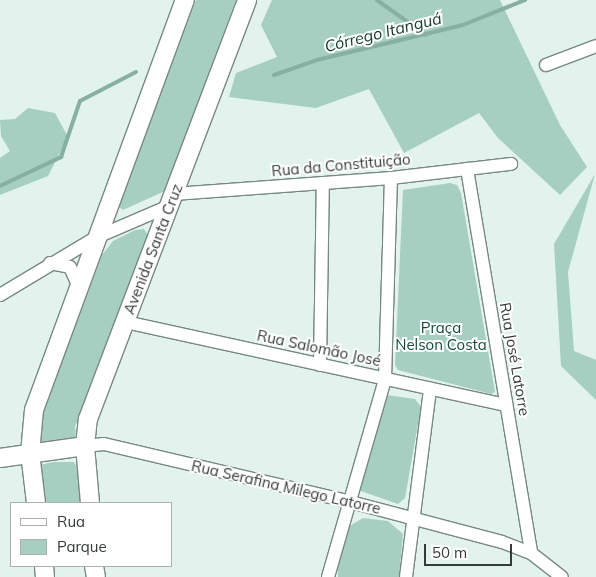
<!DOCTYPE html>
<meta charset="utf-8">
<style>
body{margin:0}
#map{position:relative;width:596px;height:577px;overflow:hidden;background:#e2f3ed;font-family:Mulish,sans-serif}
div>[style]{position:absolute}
.green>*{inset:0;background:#a6cfc2}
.stream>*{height:4px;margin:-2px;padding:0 2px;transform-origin:2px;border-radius:2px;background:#87afa2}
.roads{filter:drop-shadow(1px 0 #788782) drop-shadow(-1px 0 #788782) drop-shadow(0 1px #788782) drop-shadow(0 -1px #788782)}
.street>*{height:12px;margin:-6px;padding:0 6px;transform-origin:6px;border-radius:6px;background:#fff}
.secondary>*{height:18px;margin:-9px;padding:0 9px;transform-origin:9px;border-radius:9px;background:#fff}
span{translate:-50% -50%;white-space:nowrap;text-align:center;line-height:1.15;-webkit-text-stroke:4px #fff;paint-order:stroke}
.street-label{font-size:15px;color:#343a38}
.park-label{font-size:15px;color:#114a3c}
.water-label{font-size:16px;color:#12382e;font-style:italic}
.legend{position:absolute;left:10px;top:502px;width:162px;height:65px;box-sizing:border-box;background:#fff;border:1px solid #aeb0af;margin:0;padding:6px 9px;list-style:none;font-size:15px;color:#343a38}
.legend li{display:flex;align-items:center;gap:10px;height:25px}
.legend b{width:25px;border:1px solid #aeb0af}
.scale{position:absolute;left:424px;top:544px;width:88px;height:22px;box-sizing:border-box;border:2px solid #343a38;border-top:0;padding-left:6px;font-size:15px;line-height:18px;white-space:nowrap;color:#343a38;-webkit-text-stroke:4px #fff;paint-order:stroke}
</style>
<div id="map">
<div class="green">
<div style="clip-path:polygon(196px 0,236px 0,165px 191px,123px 210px,118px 206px)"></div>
<div style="clip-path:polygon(272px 0,500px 0,560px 125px,587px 167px,560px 195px,498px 138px,479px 113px,404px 153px,369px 89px,316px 108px,229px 97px,236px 73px,277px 57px,261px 25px)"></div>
<div style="clip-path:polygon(28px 108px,55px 113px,68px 137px,48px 176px,0 195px,0 158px,10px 151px,1px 136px,0 120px,15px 119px)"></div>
<div style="clip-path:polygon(595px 174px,568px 272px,574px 351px,596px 360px,596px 400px,561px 366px,554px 244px)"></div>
<div style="clip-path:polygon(450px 183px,457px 185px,461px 193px,495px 392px,491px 394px,398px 370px,395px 365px,403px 190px)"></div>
<div style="clip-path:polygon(144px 229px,148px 235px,145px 245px,75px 427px,76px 439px,48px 445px,39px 440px,40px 420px,102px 255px,113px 241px,135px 230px)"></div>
<div style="clip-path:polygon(387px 395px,415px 399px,421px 407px,405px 498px,398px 504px,358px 490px)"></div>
<div style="clip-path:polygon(53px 462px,74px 462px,79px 472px,83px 503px,46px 503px,40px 465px)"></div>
<div style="clip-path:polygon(363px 518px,388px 521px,403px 534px,399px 577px,338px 577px,337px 557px,348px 527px)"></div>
</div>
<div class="stream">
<div style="left:377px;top:0;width:60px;rotate:35.5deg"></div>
<div style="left:274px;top:75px;width:46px;rotate:-19.2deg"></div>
<div style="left:317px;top:60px;width:150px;rotate:-13.5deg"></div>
<div style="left:463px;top:25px;width:67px;rotate:-22deg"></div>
<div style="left:0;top:186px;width:68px;rotate:-25.4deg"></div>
<div style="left:61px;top:157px;width:59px;rotate:-71.3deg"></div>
<div style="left:80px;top:101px;width:63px;rotate:-27.4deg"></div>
</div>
<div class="roads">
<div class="street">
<div style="left:546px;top:65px;width:53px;rotate:-20.8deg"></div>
<div style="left:467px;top:169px;width:389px;rotate:80.5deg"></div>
<div style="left:174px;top:194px;width:218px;rotate:-4.2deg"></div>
<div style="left:391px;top:178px;width:121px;rotate:-6.7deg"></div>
<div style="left:50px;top:263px;width:20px;rotate:11deg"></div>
<div style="left:70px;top:267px;width:22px;rotate:66deg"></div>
<div style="left:0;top:295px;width:113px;rotate:-30.9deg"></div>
<div style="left:97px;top:237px;width:78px;rotate:-23.3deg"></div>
<div style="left:125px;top:322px;width:390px;rotate:12.3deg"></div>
<div style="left:320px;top:365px;width:182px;rotate:-89.1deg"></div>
<div style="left:85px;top:446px;width:19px;rotate:-6deg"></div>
<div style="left:104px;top:444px;width:250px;rotate:13.2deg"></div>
<div style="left:347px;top:501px;width:160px;rotate:14.8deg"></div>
<div style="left:502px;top:542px;width:31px;rotate:21deg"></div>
<div style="left:531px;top:553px;width:39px;rotate:38deg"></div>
<div style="left:328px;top:577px;width:206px;rotate:-73.9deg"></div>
<div style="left:385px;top:379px;width:201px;rotate:-88.3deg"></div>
<div style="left:406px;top:577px;width:190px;rotate:-82.7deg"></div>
</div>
<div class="secondary">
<div style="left:0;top:458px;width:86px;rotate:-8deg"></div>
<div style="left:36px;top:503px;width:50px;rotate:-96.8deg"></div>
<div style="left:30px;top:453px;width:43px;rotate:-84.7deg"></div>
<div style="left:34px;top:410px;width:437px;rotate:-69.8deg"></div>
<div style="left:90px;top:503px;width:57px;rotate:-95deg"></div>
<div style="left:85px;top:446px;width:27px;rotate:-84deg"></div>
<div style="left:88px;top:419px;width:448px;rotate:-69.2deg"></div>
<div style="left:44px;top:566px;width:11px;rotate:85deg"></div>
<div style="left:94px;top:566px;width:11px;rotate:80deg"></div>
</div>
</div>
<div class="street-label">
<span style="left:341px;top:165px;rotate:-5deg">Rua da Constituição</span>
<span style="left:153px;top:249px;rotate:-69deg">Avenida Santa Cruz</span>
<span style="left:319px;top:348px;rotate:12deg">Rua Salomão José</span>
<span style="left:515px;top:359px;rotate:80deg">Rua José Latorre</span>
<span style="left:286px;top:487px;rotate:13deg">Rua Serafina Milego Latorre</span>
</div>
<div class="park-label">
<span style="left:441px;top:336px">Praça<br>Nelson Costa</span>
</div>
<div class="water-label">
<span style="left:383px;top:32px;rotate:-14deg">Córrego Itanguá</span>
</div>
<ul class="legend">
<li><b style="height:6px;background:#fff"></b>Rua</li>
<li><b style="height:14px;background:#a6cfc2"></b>Parque</li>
</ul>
<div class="scale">50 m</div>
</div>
